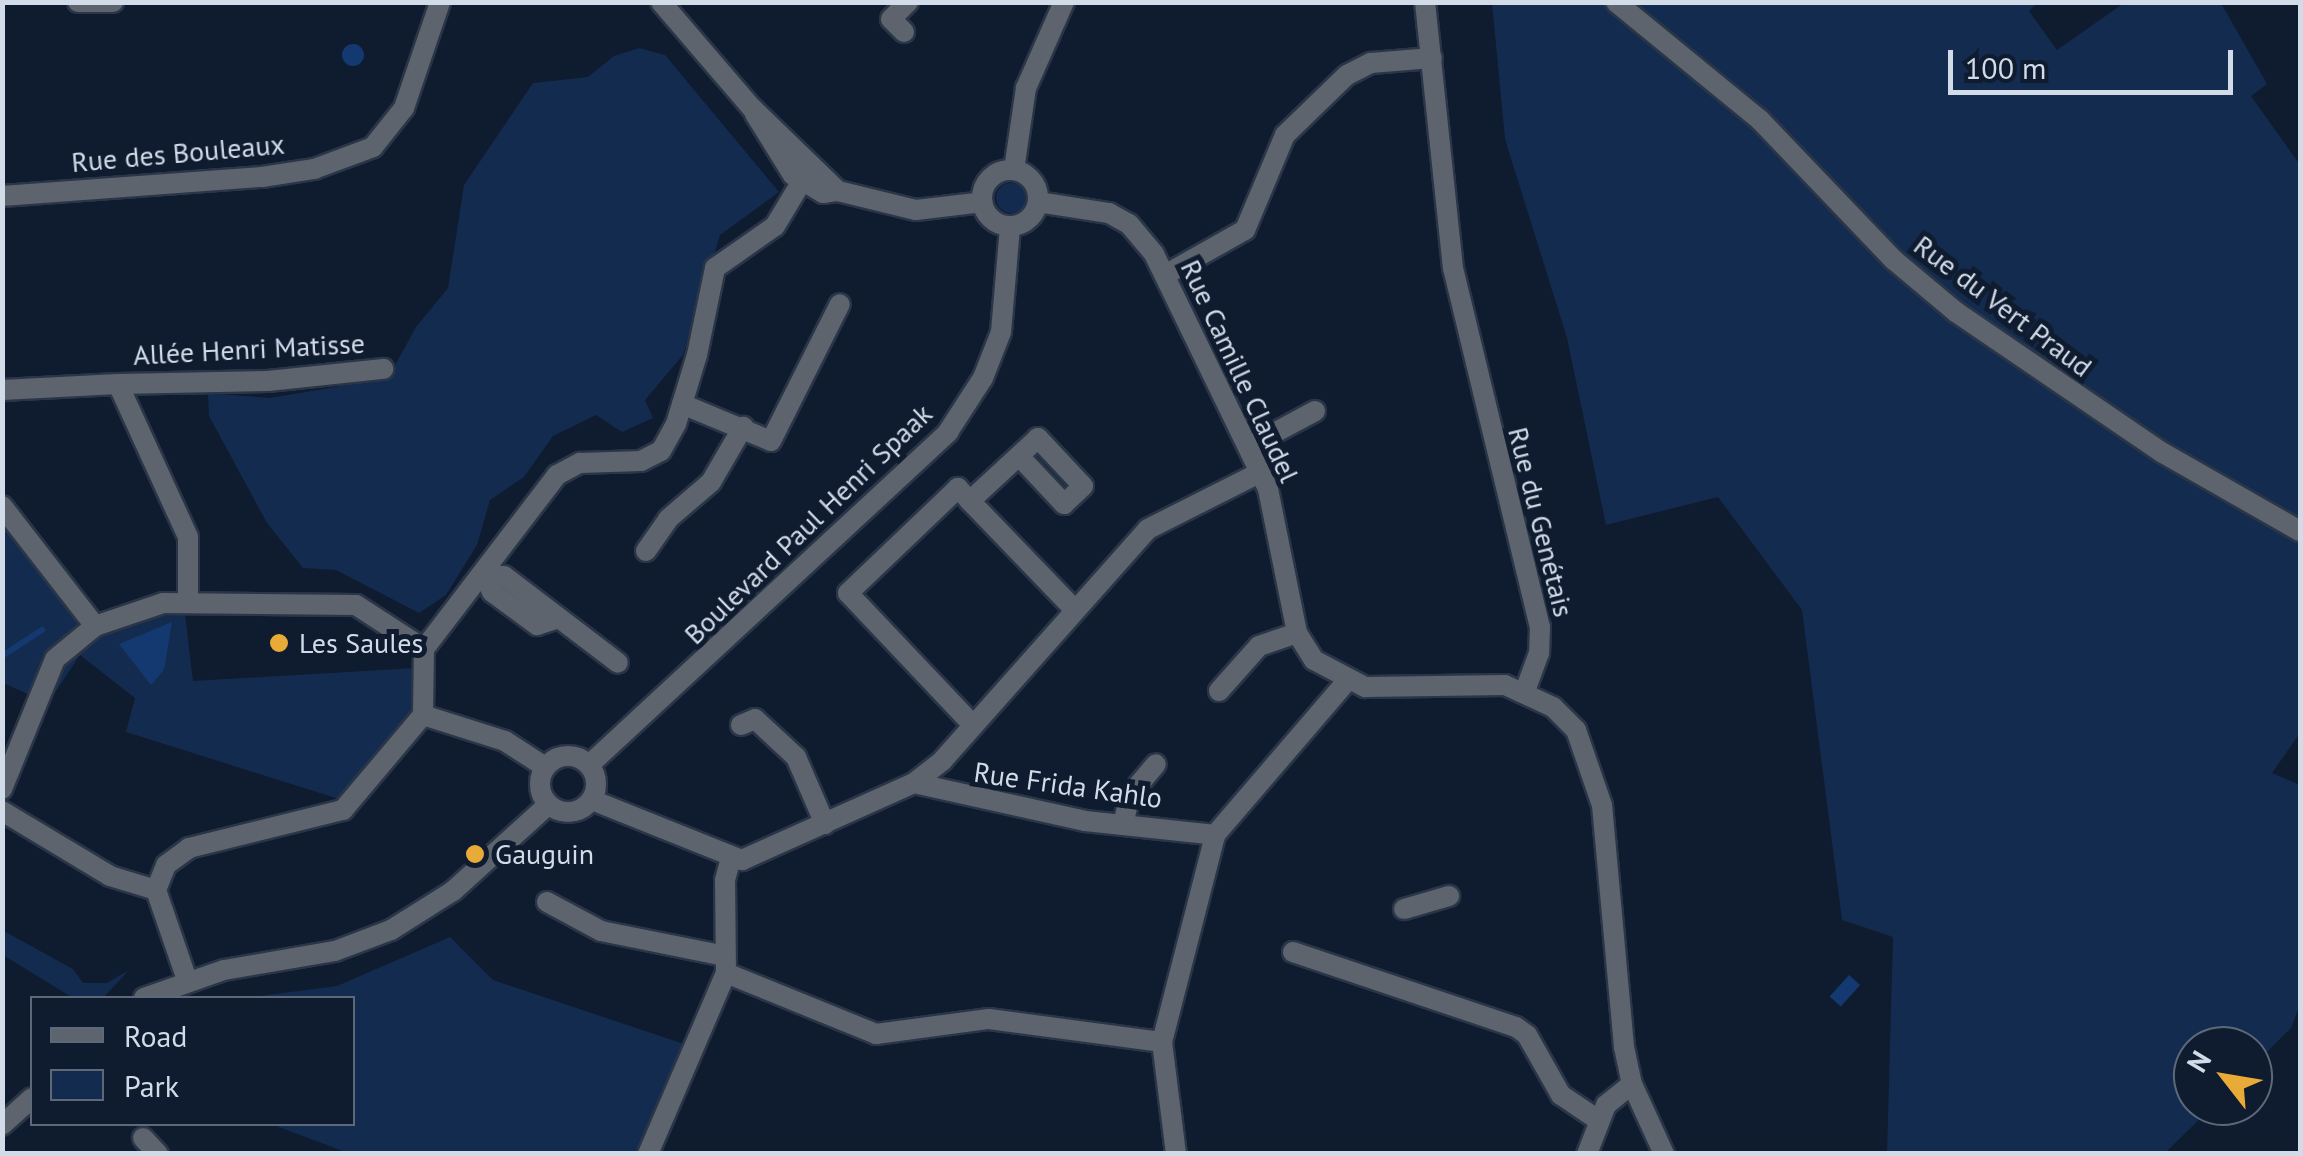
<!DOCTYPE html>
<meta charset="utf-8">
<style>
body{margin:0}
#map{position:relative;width:2303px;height:1156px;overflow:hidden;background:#0f1b2e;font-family:"PT Sans",sans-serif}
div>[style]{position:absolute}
.green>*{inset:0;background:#132b4f}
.round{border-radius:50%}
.water>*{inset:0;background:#143971;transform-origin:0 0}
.stream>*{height:6px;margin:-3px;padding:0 3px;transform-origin:3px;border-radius:3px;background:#143971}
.roads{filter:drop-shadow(2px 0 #2a3648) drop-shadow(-2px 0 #2a3648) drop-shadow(0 2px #2a3648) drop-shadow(0 -2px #2a3648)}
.minor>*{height:20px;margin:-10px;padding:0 10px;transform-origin:10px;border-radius:10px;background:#5d646e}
.minor>.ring{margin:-10px;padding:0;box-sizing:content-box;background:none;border:20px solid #5d646e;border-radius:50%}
.tertiary>*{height:20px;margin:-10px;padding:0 10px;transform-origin:10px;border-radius:10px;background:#5d646e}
.tertiary>.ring{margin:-10px;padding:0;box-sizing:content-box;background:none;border:20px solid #5d646e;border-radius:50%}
.dots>*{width:28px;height:28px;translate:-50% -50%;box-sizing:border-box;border:5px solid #0f1b2e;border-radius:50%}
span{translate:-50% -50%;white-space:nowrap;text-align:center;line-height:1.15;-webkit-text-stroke:10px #0f1b2e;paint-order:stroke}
.street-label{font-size:28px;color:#d2dbe8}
.poi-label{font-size:28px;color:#d2dbe8}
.left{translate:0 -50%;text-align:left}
.frame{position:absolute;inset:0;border:5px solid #d2dbe8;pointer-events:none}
.legend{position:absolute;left:30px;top:996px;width:325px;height:130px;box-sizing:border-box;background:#0f1b2e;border:2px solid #5d6878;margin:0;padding:12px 18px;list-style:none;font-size:30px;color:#d2dbe8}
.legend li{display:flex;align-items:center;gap:20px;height:50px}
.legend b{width:50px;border:2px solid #5d6878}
.north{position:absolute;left:2173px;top:1026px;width:100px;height:100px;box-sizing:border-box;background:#0f1b2e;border:2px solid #5d6878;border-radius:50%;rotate:301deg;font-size:28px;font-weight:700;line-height:40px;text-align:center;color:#d2dbe8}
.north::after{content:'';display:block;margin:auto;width:35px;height:45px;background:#e9ab38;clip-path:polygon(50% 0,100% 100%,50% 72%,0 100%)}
.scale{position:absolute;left:1948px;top:50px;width:285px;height:45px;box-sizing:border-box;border:5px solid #d2dbe8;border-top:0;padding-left:12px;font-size:30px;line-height:35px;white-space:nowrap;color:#d2dbe8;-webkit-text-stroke:8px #0f1b2e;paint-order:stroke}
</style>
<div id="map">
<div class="green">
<div style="clip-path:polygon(1492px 3px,2037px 3px,2029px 11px,2057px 50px,2124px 3px,2221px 3px,2267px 84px,2251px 96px,2300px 165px,2300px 733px,2272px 773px,2300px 785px,2300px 1005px,2291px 1028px,2253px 1066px,2253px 1046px,2193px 1046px,2193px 1106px,2213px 1106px,2165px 1153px,1887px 1153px,1893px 937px,1842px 920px,1802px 610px,1718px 497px,1606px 525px,1567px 338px,1505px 139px)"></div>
<div style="clip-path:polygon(639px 48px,665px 55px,779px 192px,720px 235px,683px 355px,645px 400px,653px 418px,622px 432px,596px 415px,553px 436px,524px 477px,490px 500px,477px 545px,446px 595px,419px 613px,336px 570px,303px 568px,267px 523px,209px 416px,208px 393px,270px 398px,388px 378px,416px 327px,448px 288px,464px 185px,533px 83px,588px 77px,614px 56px)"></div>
<div class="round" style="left:996px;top:183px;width:30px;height:30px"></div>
<div style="clip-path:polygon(2px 518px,94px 639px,121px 623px,171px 611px,185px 614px,193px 681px,416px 668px,410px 717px,339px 799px,126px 732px,135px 698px,80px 655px,54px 694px,30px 695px,3px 683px)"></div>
<div style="clip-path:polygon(2px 930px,73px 969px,83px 983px,107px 983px,129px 970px,103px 998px,73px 998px,3px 955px)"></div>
<div style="clip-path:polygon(450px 937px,493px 980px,684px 1044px,636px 1153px,348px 1153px,271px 1124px,352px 1124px,352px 998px,245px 998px,337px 986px)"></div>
</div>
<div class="water">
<div class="round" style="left:342px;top:44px;width:22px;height:22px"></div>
<div style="clip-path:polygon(172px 622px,164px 670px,151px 685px,119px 644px)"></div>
<div style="left:1849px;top:975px;width:15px;height:29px;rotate:42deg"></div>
</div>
<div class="stream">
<div style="left:2px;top:656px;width:48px;rotate:-33deg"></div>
</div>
<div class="roads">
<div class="minor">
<div style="left:78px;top:2px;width:35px"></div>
<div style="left:1425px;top:2px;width:267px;rotate:84deg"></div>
<div style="left:1453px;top:268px;width:369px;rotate:76.4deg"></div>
<div style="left:1540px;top:627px;width:26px;rotate:92deg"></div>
<div style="left:1539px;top:653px;width:40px;rotate:110.2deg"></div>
<div style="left:1616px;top:2px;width:186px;rotate:39.3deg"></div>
<div style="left:1760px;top:120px;width:194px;rotate:46.3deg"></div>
<div style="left:1894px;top:260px;width:81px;rotate:40deg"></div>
<div style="left:1956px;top:312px;width:250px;rotate:34.3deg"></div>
<div style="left:2163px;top:453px;width:158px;rotate:29.7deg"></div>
<div style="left:904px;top:32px;width:18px;rotate:-135deg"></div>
<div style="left:891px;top:19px;width:24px;rotate:-45deg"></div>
<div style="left:2px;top:196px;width:261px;rotate:-4.2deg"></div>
<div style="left:262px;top:177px;width:53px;rotate:-8.7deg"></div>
<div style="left:314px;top:169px;width:63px;rotate:-20.4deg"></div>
<div style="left:373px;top:147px;width:50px;rotate:-51.5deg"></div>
<div style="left:404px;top:108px;width:112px;rotate:-71.2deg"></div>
<div style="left:1038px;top:202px;width:72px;rotate:8.8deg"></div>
<div style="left:1109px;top:213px;width:23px;rotate:29deg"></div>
<div style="left:1129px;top:224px;width:39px;rotate:50deg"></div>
<div style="left:1154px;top:254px;width:261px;rotate:64.1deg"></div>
<div style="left:1268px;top:489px;width:147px;rotate:78.6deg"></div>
<div style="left:1297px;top:633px;width:32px;rotate:58deg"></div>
<div style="left:1314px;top:660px;width:58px;rotate:27.9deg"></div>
<div style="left:1365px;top:687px;width:140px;rotate:-0.8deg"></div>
<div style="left:1505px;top:685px;width:53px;rotate:24.6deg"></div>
<div style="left:1553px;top:707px;width:33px;rotate:45deg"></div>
<div style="left:1576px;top:730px;width:79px;rotate:70.9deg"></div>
<div style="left:1602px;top:805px;width:243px;rotate:84.8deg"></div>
<div style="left:1624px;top:1047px;width:38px;rotate:78deg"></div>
<div style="left:1632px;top:1084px;width:77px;rotate:65.4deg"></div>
<div style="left:1165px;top:275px;width:92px;rotate:-29.4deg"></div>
<div style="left:1245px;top:230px;width:103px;rotate:-67.2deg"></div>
<div style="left:1285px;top:135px;width:86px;rotate:-44.1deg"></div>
<div style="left:1347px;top:75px;width:27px;rotate:-27deg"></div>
<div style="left:1371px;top:63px;width:61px;rotate:-4.7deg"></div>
<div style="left:118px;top:384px;width:150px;rotate:-1.1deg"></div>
<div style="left:268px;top:381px;width:116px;rotate:-6deg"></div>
<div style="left:2px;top:390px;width:116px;rotate:-3deg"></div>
<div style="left:118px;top:384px;width:168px;rotate:65.4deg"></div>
<div style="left:188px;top:537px;width:64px;rotate:90deg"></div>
<div style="left:682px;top:404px;width:96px;rotate:22.6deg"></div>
<div style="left:771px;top:441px;width:153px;rotate:-63.3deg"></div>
<div style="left:1248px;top:447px;width:76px;rotate:-28.2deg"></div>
<div style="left:1019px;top:456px;width:66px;rotate:46.8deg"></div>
<div style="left:1064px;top:504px;width:26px;rotate:-43deg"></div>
<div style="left:1083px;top:486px;width:66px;rotate:-133.2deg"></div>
<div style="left:1038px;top:438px;width:93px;rotate:137.2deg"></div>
<div style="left:970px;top:501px;width:151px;rotate:46.1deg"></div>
<div style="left:970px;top:501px;width:18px;rotate:-133deg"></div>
<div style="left:958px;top:488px;width:152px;rotate:136.3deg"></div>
<div style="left:848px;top:593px;width:182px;rotate:46.6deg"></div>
<div style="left:2px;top:506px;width:152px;rotate:52.2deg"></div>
<div style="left:646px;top:551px;width:39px;rotate:-55deg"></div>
<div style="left:668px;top:519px;width:57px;rotate:-40.7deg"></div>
<div style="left:711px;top:482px;width:64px;rotate:-59.8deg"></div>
<div style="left:484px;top:574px;width:20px;rotate:6deg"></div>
<div style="left:504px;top:576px;width:143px;rotate:37.3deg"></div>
<div style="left:484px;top:574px;width:20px;rotate:66deg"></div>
<div style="left:492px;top:592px;width:56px;rotate:36.3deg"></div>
<div style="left:537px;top:625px;width:23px;rotate:-18deg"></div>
<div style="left:424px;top:649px;width:219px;rotate:-52.6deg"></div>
<div style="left:557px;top:475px;width:26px;rotate:-28deg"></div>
<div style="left:580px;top:463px;width:61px;rotate:-1.9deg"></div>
<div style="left:641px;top:461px;width:22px;rotate:-27deg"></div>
<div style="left:661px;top:451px;width:31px;rotate:-61deg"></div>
<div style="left:676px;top:424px;width:72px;rotate:-73.1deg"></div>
<div style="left:697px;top:355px;width:89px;rotate:-78.3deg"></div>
<div style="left:715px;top:268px;width:73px;rotate:-35deg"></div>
<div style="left:775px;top:226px;width:52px;rotate:-59deg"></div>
<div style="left:1219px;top:691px;width:60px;rotate:-48.4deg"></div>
<div style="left:1259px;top:646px;width:40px;rotate:-18.9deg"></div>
<div style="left:741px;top:725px;width:15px;rotate:-23deg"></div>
<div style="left:755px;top:719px;width:56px;rotate:42.8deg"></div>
<div style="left:796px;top:757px;width:73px;rotate:66.6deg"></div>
<div class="ring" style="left:540px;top:756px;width:36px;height:36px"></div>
<div style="left:589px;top:765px;width:490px;rotate:-42.8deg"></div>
<div style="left:948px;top:432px;width:64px;rotate:-57.1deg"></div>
<div style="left:983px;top:378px;width:49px;rotate:-68.6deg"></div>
<div style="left:1001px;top:332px;width:106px;rotate:-85.1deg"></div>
<div style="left:914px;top:783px;width:175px;rotate:12.5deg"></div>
<div style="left:1085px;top:821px;width:131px;rotate:6.1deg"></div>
<div style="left:2px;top:789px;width:140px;rotate:-67.8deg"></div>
<div style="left:55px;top:659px;width:52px;rotate:-39.5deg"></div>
<div style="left:95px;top:626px;width:72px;rotate:-18.7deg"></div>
<div style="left:163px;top:603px;width:193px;rotate:0.6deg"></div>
<div style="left:356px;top:605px;width:81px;rotate:32.9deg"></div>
<div style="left:424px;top:649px;width:66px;rotate:90.9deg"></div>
<div style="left:592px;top:800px;width:162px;rotate:21.8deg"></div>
<div style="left:742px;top:860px;width:188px;rotate:-24.1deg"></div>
<div style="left:914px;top:783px;width:36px;rotate:-38deg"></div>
<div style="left:942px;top:761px;width:310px;rotate:-48.4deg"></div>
<div style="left:1148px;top:529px;width:127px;rotate:-26.8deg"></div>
<div style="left:2px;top:811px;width:126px;rotate:31deg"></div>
<div style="left:110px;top:876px;width:48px;rotate:16.9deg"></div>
<div style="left:156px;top:890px;width:95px;rotate:71deg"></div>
<div style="left:1123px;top:825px;width:31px;rotate:-77deg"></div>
<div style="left:1130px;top:795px;width:40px;rotate:-50deg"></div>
<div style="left:156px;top:890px;width:27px;rotate:-68deg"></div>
<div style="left:166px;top:865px;width:29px;rotate:-36deg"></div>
<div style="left:189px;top:848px;width:159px;rotate:-13.9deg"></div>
<div style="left:343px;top:810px;width:124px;rotate:-49.9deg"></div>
<div style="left:423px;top:715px;width:86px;rotate:17.6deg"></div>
<div style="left:505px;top:741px;width:48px;rotate:33deg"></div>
<div style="left:547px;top:902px;width:61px;rotate:28.2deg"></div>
<div style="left:601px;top:931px;width:126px;rotate:11.4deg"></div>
<div style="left:1404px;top:909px;width:47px;rotate:-16.1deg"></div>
<div style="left:1293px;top:952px;width:235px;rotate:18.6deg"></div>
<div style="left:1516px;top:1027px;width:14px;rotate:36deg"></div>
<div style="left:1527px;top:1035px;width:69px;rotate:60.5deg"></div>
<div style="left:1561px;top:1095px;width:45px;rotate:34deg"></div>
<div style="left:726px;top:973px;width:162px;rotate:22.1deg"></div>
<div style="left:876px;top:1034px;width:114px;rotate:-7.6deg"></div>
<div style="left:989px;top:1019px;width:175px;rotate:7.6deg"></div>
<div style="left:144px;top:998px;width:85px;rotate:-19.3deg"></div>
<div style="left:224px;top:970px;width:113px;rotate:-9.7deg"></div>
<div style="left:335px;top:951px;width:60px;rotate:-20.6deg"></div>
<div style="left:391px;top:930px;width:73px;rotate:-32.2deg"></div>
<div style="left:453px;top:891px;width:128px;rotate:-42.2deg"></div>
<div style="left:2px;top:1125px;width:40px;rotate:-42deg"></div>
<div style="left:143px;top:1138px;width:22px;rotate:47deg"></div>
<div style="left:648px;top:1154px;width:197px;rotate:-66.7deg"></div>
<div style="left:726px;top:973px;width:93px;rotate:-90.6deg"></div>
<div style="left:725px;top:880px;width:23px;rotate:-75deg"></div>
<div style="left:1176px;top:1154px;width:113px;rotate:-97.1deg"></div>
<div style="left:1162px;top:1042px;width:214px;rotate:-75.6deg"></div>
<div style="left:1215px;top:835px;width:203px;rotate:-49.4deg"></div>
<div style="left:1587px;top:1154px;width:53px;rotate:-68.8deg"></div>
<div style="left:1606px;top:1105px;width:33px;rotate:-39deg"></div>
</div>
<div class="tertiary">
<div style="left:661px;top:2px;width:140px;rotate:49.4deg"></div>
<div style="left:752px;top:108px;width:120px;rotate:44deg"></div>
<div style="left:838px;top:191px;width:80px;rotate:13.7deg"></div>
<div style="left:916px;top:210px;width:67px;rotate:-6.8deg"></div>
<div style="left:755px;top:114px;width:72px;rotate:58.1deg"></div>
<div style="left:793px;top:175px;width:35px;rotate:31deg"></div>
<div style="left:823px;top:193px;width:15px;rotate:-8deg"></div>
<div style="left:1014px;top:170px;width:83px;rotate:-81.7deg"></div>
<div style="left:1026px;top:88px;width:94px;rotate:-66.2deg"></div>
<div class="ring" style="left:982px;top:170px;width:36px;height:36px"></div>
</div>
</div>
<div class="dots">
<div style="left:279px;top:643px;background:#e9ab38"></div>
<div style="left:475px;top:854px;background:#e9ab38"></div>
</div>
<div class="street-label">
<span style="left:178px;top:153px;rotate:-5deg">Rue des Bouleaux</span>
<span style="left:2003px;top:306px;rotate:37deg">Rue du Vert Praud</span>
<span style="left:249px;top:349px;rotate:-3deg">Allée Henri Matisse</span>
<span style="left:1240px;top:371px;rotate:65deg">Rue Camille Claudel</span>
<span style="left:1541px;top:522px;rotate:76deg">Rue du Genétais</span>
<span style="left:808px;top:524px;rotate:-44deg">Boulevard Paul Henri Spaak</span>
<span style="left:1068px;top:785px;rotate:8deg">Rue Frida Kahlo</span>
</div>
<div class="poi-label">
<span class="left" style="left:299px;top:643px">Les Saules</span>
<span class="left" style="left:495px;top:854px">Gauguin</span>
</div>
<div class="frame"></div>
<ul class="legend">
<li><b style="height:12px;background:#5d646e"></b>Road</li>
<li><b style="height:28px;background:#132b4f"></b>Park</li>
</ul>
<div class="north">N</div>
<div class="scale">100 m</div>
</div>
